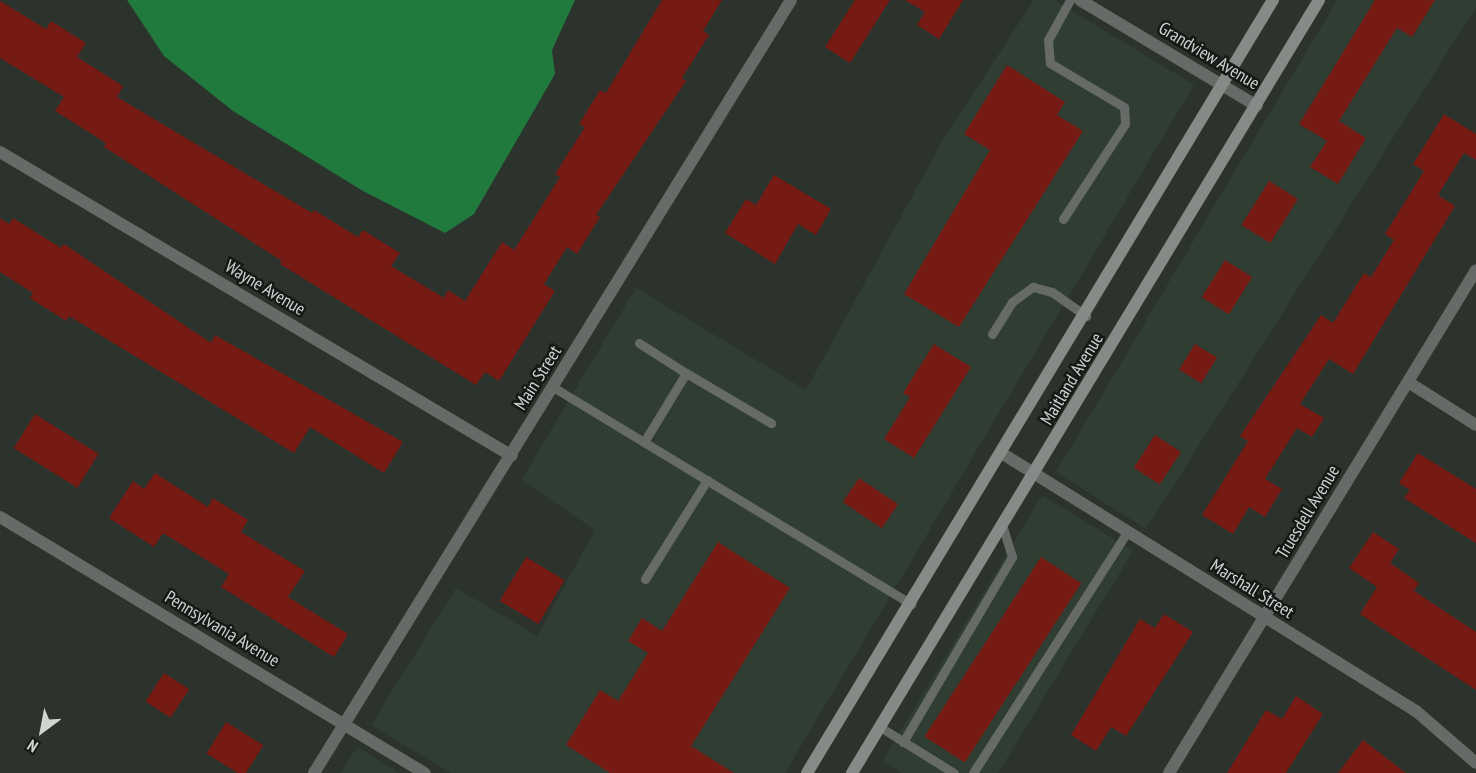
<!DOCTYPE html>
<style>
body{margin:0}
#map{position:relative;width:1476px;height:773px;overflow:hidden;background:#2c332d;font-family:"PT Sans Narrow",sans-serif}
div>[style]{position:absolute}
.built>*{inset:0;background:#303d32}
.water>*{inset:0;background:#217a3d}
.building>*{inset:0;background:#751b13;transform-origin:0 0}
.lane>*{height:9px;margin:-4.5px;padding:0 4.5px;transform-origin:4.5px;border-radius:4.5px;background:#676b67}
.street>*{height:12px;margin:-6px;padding:0 6px;transform-origin:6px;border-radius:6px;background:#676b67}
.secondary>*{height:12px;margin:-6px;padding:0 6px;transform-origin:6px;border-radius:6px;background:#858b86}
span{translate:-50% -50%;white-space:nowrap;text-align:center;line-height:1.15;-webkit-text-stroke:5px #161a17;paint-order:stroke}
.street-label{font-size:18px;color:#d0d5d1}
.north{position:absolute;left:12px;top:701px;width:60px;height:60px;-webkit-text-stroke:4px #161a17;paint-order:stroke;rotate:212deg;font-size:16px;font-weight:700;line-height:24px;text-align:center;color:#d0d5d1}
.north::after{content:'';display:block;margin:auto;width:21px;height:27px;background:#d0d5d1;clip-path:polygon(50% 0,100% 100%,50% 72%,0 100%)}
</style>
<div id="map">
<div class="built">
<div style="clip-path:polygon(1034px 0,1054px 0,1194px 85px,785px 773px,451px 773px,371px 725px,456px 588px,537px 636px,595px 530px,521px 480px,636px 288px,806px 390px,944px 138px)"></div>
<div style="clip-path:polygon(1337px 0,1476px 0,1476px 7px,1146px 529px,1056px 472px)"></div>
<div style="clip-path:polygon(1042px 495px,1133px 551px,998px 773px,902px 773px,883px 761px)"></div>
<div style="clip-path:polygon(357px 747px,399px 773px,341px 773px)"></div>
</div>
<div class="water">
<div style="clip-path:polygon(127px 0,575px 0,552px 50px,555px 74px,474px 214px,445px 233px,363px 191px,233px 111px,164px 56px)"></div>
</div>
<div class="building">
<div style="clip-path:polygon(662px 0,722px 0,703px 31px,709px 35px,682px 78px,686px 81px,596px 215px,600px 217px,577px 254px,567px 247px,544px 284px,555px 291px,499px 381px,485px 372px,476px 385px,280px 264px,282px 261px,104px 147px,106px 143px,55px 111px,64px 97px,0 58px,0 1px,46px 29px,51px 21px,86px 43px,77px 57px,123px 86px,117px 97px,312px 213px,314px 210px,358px 237px,363px 230px,400px 253px,391px 266px,444px 298px,448px 290px,465px 301px,502px 242px,514px 250px,560px 177px,555px 174px,585px 127px,579px 124px,600px 90px,606px 93px)"></div>
<div style="clip-path:polygon(855px 0,890px 0,850px 63px,825px 47px)"></div>
<div style="clip-path:polygon(905px 0,963px 0,939px 39px,917px 25px,925px 12px)"></div>
<div style="clip-path:polygon(1375px 0,1435px 0,1412px 37px,1397px 28px,1339px 121px,1366px 138px,1338px 184px,1310px 167px,1327px 141px,1299px 124px)"></div>
<div style="clip-path:polygon(1007px 65px,1065px 102px,1057px 115px,1083px 131px,959px 327px,904px 294px,990px 150px,964px 134px)"></div>
<div style="clip-path:polygon(1444px 114px,1476px 134px,1476px 160px,1464px 153px,1438px 195px,1455px 206px,1353px 374px,1329px 359px,1300px 404px,1324px 418px,1312px 437px,1297px 428px,1265px 479px,1282px 489px,1265px 517px,1249px 507px,1233px 534px,1202px 515px,1248px 441px,1240px 436px,1321px 315px,1333px 323px,1364px 273px,1371px 277px,1394px 240px,1385px 234px,1424px 171px,1413px 164px)"></div>
<div style="clip-path:polygon(774px 175px,831px 209px,816px 235px,798px 224px,775px 264px,725px 233px,746px 199px,756px 205px)"></div>
<div style="left:1269px;top:181px;width:34px;height:52px;rotate:32deg"></div>
<div style="clip-path:polygon(0 218px,9px 224px,13px 218px,61px 248px,64px 244px,211px 343px,215px 335px,403px 442px,384px 473px,310px 427px,294px 453px,69px 316px,66px 321px,30px 298px,33px 293px,0 272px)"></div>
<div style="left:1225px;top:260px;width:32px;height:44px;rotate:32deg"></div>
<div style="clip-path:polygon(934px 344px,971px 367px,914px 458px,884px 439px,910px 397px,903px 393px)"></div>
<div style="left:1195px;top:344px;width:26px;height:30px;rotate:32deg"></div>
<div style="left:35px;top:414px;width:75px;height:40px;rotate:32deg"></div>
<div style="left:1155px;top:435px;width:31px;height:39px;rotate:33deg"></div>
<div style="clip-path:polygon(1418px 453px,1476px 489px,1476px 543px,1404px 498px,1410px 490px,1399px 483px)"></div>
<div style="clip-path:polygon(155px 473px,208px 507px,213px 498px,248px 520px,241px 532px,305px 571px,288px 597px,348px 634px,334px 657px,221px 587px,229px 574px,163px 533px,154px 547px,109px 518px,133px 481px,144px 489px)"></div>
<div style="left:859px;top:478px;width:47px;height:29px;rotate:34deg"></div>
<div style="clip-path:polygon(1373px 532px,1399px 549px,1390px 563px,1419px 583px,1414px 591px,1476px 632px,1476px 690px,1360px 614px,1377px 587px,1349px 568px)"></div>
<div style="clip-path:polygon(718px 542px,790px 588px,691px 746px,734px 773px,610px 773px,566px 745px,600px 690px,618px 701px,648px 653px,628px 641px,642px 618px,662px 631px)"></div>
<div style="left:526px;top:557px;width:45px;height:51px;rotate:31deg"></div>
<div style="left:1041px;top:557px;width:48px;height:214px;rotate:33deg"></div>
<div style="clip-path:polygon(1164px 614px,1193px 632px,1126px 736px,1111px 727px,1096px 751px,1071px 735px,1140px 619px,1155px 628px)"></div>
<div style="left:164px;top:673px;width:30px;height:34px;rotate:33deg"></div>
<div style="clip-path:polygon(1296px 696px,1323px 714px,1286px 773px,1227px 773px,1266px 710px,1282px 719px)"></div>
<div style="left:226px;top:722px;width:44px;height:37px;rotate:32deg"></div>
<div style="clip-path:polygon(1363px 740px,1406px 773px,1338px 773px)"></div>
</div>
<div class="lane">
<div style="left:1063px;top:219px;width:113px;rotate:-56.9deg"></div>
<div style="left:1125px;top:124px;width:17px;rotate:-93deg"></div>
<div style="left:1124px;top:107px;width:86px;rotate:-149.3deg"></div>
<div style="left:1050px;top:63px;width:23px;rotate:-95deg"></div>
<div style="left:1048px;top:40px;width:46px;rotate:-61.2deg"></div>
<div style="left:992px;top:334px;width:38px;rotate:-58deg"></div>
<div style="left:1012px;top:302px;width:26px;rotate:-36deg"></div>
<div style="left:1033px;top:287px;width:20px;rotate:15deg"></div>
<div style="left:1052px;top:292px;width:42px;rotate:35.2deg"></div>
<div style="left:639px;top:343px;width:56px;rotate:32.6deg"></div>
<div style="left:686px;top:373px;width:81px;rotate:121.3deg"></div>
<div style="left:686px;top:373px;width:99px;rotate:30.5deg"></div>
<div style="left:553px;top:387px;width:419px;rotate:31.2deg"></div>
<div style="left:645px;top:579px;width:117px;rotate:-57.9deg"></div>
<div style="left:880px;top:727px;width:87px;rotate:31.9deg"></div>
<div style="left:903px;top:742px;width:215px;rotate:-59.5deg"></div>
<div style="left:1012px;top:557px;width:31px;rotate:-107deg"></div>
<div style="left:973px;top:773px;width:286px;rotate:-57.4deg"></div>
</div>
<div class="street">
<div style="left:1080px;top:0;width:206px;rotate:30.9deg"></div>
<div style="left:0;top:152px;width:595px;rotate:30.7deg"></div>
<div style="left:1408px;top:382px;width:80px;rotate:32.3deg"></div>
<div style="left:1003px;top:454px;width:486px;rotate:31.9deg"></div>
<div style="left:1416px;top:711px;width:79px;rotate:40.9deg"></div>
<div style="left:0;top:517px;width:496px;rotate:31.1deg"></div>
<div style="left:314px;top:773px;width:908px;rotate:-58.32deg"></div>
<div style="left:1169px;top:773px;width:589px;rotate:-58.6deg"></div>
</div>
<div class="secondary">
<div style="left:807px;top:773px;width:903px;rotate:-58.92deg"></div>
<div style="left:852px;top:773px;width:903px;rotate:-58.86deg"></div>
</div>
<div class="street-label">
<span style="left:1209px;top:56px;rotate:31deg">Grandview Avenue</span>
<span style="left:265px;top:288px;rotate:31deg">Wayne Avenue</span>
<span style="left:538px;top:378px;rotate:-58deg">Main Street</span>
<span style="left:1072px;top:379px;rotate:-59deg">Maitland Avenue</span>
<span style="left:1308px;top:512px;rotate:-59deg">Truesdell Avenue</span>
<span style="left:1252px;top:589px;rotate:32deg">Marshall Street</span>
<span style="left:222px;top:629px;rotate:31deg">Pennsylvania Avenue</span>
</div>
<div class="north">N</div>
</div>
